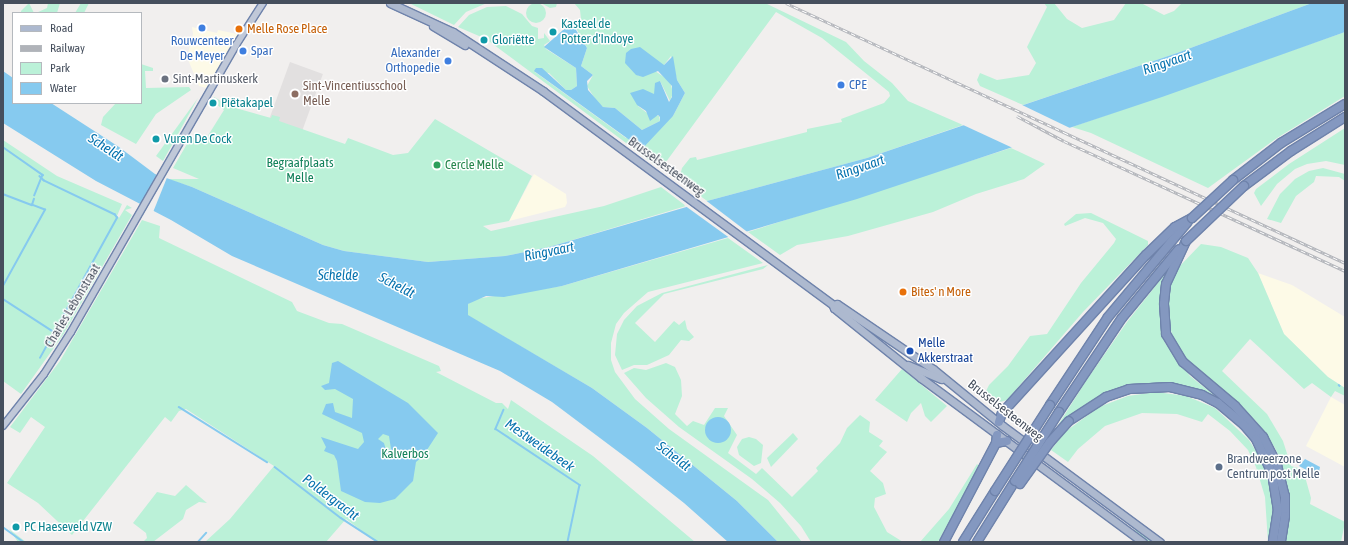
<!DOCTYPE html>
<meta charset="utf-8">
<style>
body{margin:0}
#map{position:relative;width:1348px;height:545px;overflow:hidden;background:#f1efee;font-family:"Asap Condensed",sans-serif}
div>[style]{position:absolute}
.commercial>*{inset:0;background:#fdfae7}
.education>*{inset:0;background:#e2e0e0;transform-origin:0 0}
.green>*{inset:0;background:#bbf1d8}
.round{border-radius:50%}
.water>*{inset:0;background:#86caef}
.pier>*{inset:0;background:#f1efee;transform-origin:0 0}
.stream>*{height:1.5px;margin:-0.75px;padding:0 0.75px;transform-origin:0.75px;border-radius:0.75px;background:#86caef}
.roads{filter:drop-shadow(1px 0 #6f83ab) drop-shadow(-1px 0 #6f83ab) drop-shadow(0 1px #6f83ab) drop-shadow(0 -1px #6f83ab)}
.secondary>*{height:6px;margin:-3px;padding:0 3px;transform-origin:3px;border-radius:3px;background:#c0c8d8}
.primary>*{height:7px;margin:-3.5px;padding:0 3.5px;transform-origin:3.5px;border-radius:3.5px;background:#adb9cf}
.motorway>*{height:8px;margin:-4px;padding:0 4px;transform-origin:4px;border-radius:4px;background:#8498c0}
.rail>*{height:3px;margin-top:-1.5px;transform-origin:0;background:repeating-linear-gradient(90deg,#fff 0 4.5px,#b0b3b9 0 9px);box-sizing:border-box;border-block:1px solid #b0b3b9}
.bridges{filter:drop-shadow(1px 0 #6f83ab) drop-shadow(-1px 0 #6f83ab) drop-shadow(0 1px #6f83ab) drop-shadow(0 -1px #6f83ab)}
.motorway-bridge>*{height:8px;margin:-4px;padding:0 4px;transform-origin:4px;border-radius:4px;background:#8498c0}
.dots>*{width:11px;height:11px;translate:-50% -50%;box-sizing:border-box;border:2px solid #fff;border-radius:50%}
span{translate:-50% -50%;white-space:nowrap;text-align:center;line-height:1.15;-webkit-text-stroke:3px #fff;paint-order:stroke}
.culture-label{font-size:13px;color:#0d838f}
.left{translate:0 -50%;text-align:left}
.food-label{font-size:13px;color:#c56008}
.shop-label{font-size:13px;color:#366cbe}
.right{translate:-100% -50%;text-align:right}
.worship-label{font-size:13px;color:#5b616d}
.education-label{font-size:13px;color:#785e54}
.park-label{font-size:13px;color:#13825b}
.leisure-label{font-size:13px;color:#27864d}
.street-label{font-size:13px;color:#464f5d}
.transit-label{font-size:13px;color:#164399}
.service-label{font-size:13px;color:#4e5e75}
.water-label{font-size:14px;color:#0773af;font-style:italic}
.frame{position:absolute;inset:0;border:4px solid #464f5d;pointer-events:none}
.legend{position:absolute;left:12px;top:12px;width:130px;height:92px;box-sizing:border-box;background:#fff;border:1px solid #b5b9be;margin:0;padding:5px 7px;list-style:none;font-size:12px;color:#464f5d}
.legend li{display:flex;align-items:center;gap:8px;height:20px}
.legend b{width:20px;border:1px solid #b5b9be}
</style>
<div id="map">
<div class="commercial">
<div style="clip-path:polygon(192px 27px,217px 33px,218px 30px,242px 35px,206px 88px,199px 86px,187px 57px,193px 34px)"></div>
<div style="clip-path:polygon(534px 174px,566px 194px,567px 203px,565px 207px,509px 221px)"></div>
<div style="clip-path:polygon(1258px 273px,1292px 285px,1345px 317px,1345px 388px,1328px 377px,1284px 334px)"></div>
<div style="clip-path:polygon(1331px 397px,1345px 405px,1345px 467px,1306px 446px)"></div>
</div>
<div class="education">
<div style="left:290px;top:62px;width:35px;height:60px;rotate:20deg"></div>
</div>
<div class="green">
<div style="clip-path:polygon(29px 3px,34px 13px,21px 13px,21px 11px)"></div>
<div style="clip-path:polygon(48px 3px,60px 3px,57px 13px,36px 13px,47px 8px)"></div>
<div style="clip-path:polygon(81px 3px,89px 3px,84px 13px,75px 13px)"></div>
<div style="clip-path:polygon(409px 3px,487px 3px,466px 12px,454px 25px)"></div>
<div style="clip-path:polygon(541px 3px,557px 3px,556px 7px,550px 8px)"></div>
<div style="clip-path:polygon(574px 3px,765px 3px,846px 42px,864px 61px,892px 83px,908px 101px,963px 125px,867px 158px,707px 201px,679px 180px,682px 168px,690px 158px,696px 157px,697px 160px,807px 132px,807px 129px,842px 122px,841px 119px,884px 103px,890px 96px,889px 92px,822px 38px,776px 12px,663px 166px,657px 166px,486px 39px,458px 27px,469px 15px,487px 7px,506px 6px,522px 14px,532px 26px,538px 28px,538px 39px,544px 38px,544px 33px,550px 41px,544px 45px,546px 49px,576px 68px,577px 86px,571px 90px,566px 90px,549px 73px,535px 72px,626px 138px,673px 116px,685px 93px,677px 80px,671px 56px,664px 65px,631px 67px,639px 76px,655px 71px,670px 81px,673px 93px,670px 101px,660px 81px,654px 94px,638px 106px,647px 113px,659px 116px,660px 121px,642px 130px,615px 108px,603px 107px,597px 102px,587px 86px,593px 75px,581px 66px,587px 48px,576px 28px,573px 25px,566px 28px,565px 26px,581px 19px,580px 10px)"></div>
<div style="clip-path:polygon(1044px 3px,1054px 3px,1067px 19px,1082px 28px,1114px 20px,1126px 3px,1141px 3px,1164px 15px,1174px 11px,1182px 3px,1312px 3px,1177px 53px,1023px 105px,980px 86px,977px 80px,980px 73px,997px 80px,1029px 75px,1036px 63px,1027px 47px,1047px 7px)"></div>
<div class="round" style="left:526px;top:3px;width:20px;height:20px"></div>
<div style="clip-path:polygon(1345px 32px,1345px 96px,1277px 138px,1208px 188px,1091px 133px,1072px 127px)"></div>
<div style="clip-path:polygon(141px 64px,153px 68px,153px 71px,145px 71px,146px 88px,189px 87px,191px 90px,156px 114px,136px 144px,101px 125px,103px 117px,116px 103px,141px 103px)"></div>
<div style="clip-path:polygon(214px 97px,232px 107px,271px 118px,272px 115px,280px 117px,279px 121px,345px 144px,348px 138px,393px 155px,408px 153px,435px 119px,532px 176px,509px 221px,483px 226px,491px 231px,604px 206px,661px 187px,686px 206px,549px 247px,505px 256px,428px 262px,344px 251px,323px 245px,192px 187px,167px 179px,199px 179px,173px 168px,191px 137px,204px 142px,224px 110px,212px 101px)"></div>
<div style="clip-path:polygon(198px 98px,163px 161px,156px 156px)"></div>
<div style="clip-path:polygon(1345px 128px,1345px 165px,1326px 161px,1307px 164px,1295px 169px,1277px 184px,1261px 206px,1254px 193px,1256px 189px,1289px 164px)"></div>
<div style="clip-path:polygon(3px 140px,57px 176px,122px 204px,117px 216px,119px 218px,127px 205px,132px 208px,125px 210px,132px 215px,63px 335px,21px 394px,3px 381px)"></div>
<div style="clip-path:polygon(1011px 148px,1045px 164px,1024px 179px,976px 194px,933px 212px,848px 236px,797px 245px,780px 255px,748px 232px)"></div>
<div style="clip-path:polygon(1323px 168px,1345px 174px,1345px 181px,1339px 177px,1316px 176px,1314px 182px,1296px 196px,1281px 223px,1267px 219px,1280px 194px,1295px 179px,1309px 171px)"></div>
<div style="clip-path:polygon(1091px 213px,1148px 241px,1148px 245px,1083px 312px,1007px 400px,993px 404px,983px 397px,989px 385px,1008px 366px,1030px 336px,1047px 334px,1081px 283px,1114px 243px,1116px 239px,1103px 223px,1085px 218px,1065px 226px,1064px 224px,1076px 214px)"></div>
<div style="clip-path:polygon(142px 220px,160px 226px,159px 238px,292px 302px,297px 311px,329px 323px,342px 324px,439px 366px,441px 371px,436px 372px,496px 403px,502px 403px,508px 409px,511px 400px,593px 456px,695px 542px,377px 542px,346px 519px,326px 542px,205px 542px,230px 519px,274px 466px,186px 409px,179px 411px,171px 422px,165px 417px,72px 535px,38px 503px,7px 483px,45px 427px,31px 417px,20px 433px,10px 427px,60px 361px)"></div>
<div style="clip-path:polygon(728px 238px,763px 263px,648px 292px,624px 313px,616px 324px,611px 343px,611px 360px,615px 372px,635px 399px,669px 429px,768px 500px,802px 542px,778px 542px,737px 501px,647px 428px,592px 388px,467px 315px,468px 304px,475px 299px,562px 286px)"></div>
<div style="clip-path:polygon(1201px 244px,1221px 247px,1248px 258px,1258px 273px,1284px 334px,1328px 377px,1345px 388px,1345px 396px,1335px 391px,1331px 397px,1312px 383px,1304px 389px,1250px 339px,1222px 371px,1267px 414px,1283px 441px,1291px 466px,1301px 469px,1304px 473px,1311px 498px,1310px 504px,1345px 522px,1341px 542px,1285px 542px,1290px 517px,1289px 495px,1282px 464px,1275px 448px,1256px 421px,1186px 360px,1173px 339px,1168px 318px,1170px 286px,1176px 270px)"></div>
<div style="clip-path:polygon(768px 265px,763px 269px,664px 294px,635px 323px,655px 342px,674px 321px,679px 325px,685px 320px,687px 329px,694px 337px,689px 341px,681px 340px,669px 355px,647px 365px,634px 365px,622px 370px,615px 355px,617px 334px,624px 320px,637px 306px,662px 293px)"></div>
<div style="clip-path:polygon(1165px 274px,1159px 304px,1165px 343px,1190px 376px,1235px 412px,1203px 392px,1187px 387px,1151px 384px,1129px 386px,1105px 395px,1085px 405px,1055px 432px,1055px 430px,1086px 381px,1127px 322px)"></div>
<div style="clip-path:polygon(666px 363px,675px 367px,681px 380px,682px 396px,675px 414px,687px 426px,693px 421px,704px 425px,715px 408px,728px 408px,724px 416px,737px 435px,728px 453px,756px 474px,762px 468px,792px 497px,818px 471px,816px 468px,840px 443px,847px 428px,860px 415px,870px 422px,869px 432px,883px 441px,879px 446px,887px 452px,870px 471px,883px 483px,886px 494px,875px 498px,874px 507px,887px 532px,903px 542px,811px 542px,801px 526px,780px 503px,752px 479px,679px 427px,646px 398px,624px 373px,634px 368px,646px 370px)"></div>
<div style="clip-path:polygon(902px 369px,947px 406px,931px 422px,925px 416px,921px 403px,911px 413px,907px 422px,875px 400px)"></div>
<div style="clip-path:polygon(1156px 392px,1186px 396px,1215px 408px,1249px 440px,1262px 461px,1272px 495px,1273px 514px,1268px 542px,1265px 497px,1256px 467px,1248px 450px,1230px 431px,1208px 414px,1202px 422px,1177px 414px,1142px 413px,1105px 426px,1078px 449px,1068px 462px,1051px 450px,1065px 432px,1099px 407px,1128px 396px)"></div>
<div style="clip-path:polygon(793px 433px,798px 439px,771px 467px,767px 458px)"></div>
<div style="clip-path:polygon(749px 437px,756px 439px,763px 445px,761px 463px,754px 466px,739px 455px,737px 447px,742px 439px)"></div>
<div style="clip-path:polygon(977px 464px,979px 466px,938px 542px,920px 542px,949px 509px)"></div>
<div style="clip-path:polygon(186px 485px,207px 503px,199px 502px,186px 510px,183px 519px,153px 542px,143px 542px,147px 538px,146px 533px,133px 523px,157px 492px,175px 496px)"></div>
<div style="clip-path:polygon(1137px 527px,1157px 542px,1148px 542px,1134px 531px)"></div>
<div style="clip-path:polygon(9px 529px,26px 542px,27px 542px,18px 542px)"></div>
</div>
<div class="water">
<div style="clip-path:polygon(1312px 3px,1345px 3px,1345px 32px,1162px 97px,857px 199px,562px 286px,504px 297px,486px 296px,468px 304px,468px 315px,592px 388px,647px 428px,737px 501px,778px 542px,728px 542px,684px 503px,632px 462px,552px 402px,500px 371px,232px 256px,171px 220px,96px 181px,3px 123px,3px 71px,13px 78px,13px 103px,51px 103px,119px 147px,155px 174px,192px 187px,323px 245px,344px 251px,428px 262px,505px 256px,549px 247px,707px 201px,867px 158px,1177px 53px)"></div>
<div style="clip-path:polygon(573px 25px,587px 48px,581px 66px,593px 75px,587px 81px,588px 90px,603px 107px,615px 108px,642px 130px,660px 121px,660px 117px,658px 115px,650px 121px,646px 111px,637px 105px,630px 93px,643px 89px,654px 94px,655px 83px,660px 81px,669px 102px,672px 97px,672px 86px,658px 71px,643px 77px,636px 75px,625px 63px,626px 53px,631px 49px,640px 47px,664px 65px,673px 56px,677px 80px,685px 93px,673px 116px,642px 149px,534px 71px,536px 68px,542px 68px,566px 90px,571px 90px,577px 86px,576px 68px,544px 47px,563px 30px)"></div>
<div style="clip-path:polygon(evenodd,338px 361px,408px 403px,438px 433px,423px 456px,416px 462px,413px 481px,395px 499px,380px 503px,365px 502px,341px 491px,337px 461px,334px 455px,324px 451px,326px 447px,321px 437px,358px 449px,364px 442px,362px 433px,322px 414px,326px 404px,333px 403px,335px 412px,352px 418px,353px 399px,335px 389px,325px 390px,321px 386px,329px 383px,332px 363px,338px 361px,383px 434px,389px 436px,391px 449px,386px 450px,384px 443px,378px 439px,383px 434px)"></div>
<div class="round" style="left:705px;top:417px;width:26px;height:26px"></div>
<div style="clip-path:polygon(1305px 459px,1320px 467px,1318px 476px,1299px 466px)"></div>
</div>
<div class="pier">
<div style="clip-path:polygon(1020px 104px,1072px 129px,1015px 149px,961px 124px)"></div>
<div style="left:157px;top:173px;width:11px;height:37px;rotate:22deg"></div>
<div style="clip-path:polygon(704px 199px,750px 234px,731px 239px,684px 205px)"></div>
</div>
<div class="stream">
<div style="left:3px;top:147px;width:49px;rotate:35deg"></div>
<div style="left:43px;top:175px;width:22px;rotate:112deg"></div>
<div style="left:3px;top:194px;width:31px;rotate:21deg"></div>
<div style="left:32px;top:205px;width:6px;rotate:-72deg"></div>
<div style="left:3px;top:286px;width:87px;rotate:-61.1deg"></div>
<div style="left:45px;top:210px;width:14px;rotate:-159deg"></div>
<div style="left:3px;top:299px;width:61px;rotate:32.9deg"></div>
<div style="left:40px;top:358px;width:160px;rotate:-61.2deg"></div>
<div style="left:117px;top:218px;width:4px;rotate:-124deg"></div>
<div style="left:115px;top:215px;width:79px;rotate:-154.4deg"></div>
<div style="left:44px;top:181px;width:6px;rotate:-135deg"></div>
<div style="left:1339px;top:385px;width:1px;rotate:45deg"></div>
<div style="left:179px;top:407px;width:104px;rotate:32deg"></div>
<div style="left:504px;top:410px;width:21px;rotate:113deg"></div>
<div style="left:496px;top:429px;width:101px;rotate:33.7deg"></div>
<div style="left:580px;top:485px;width:58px;rotate:101.9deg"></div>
<div style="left:275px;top:467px;width:83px;rotate:37.7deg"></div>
<div style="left:341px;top:518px;width:44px;rotate:33deg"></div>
<div style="left:3px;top:527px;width:26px;rotate:36deg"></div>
<div style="left:198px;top:542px;width:12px;rotate:-48deg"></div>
</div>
<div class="roads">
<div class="secondary">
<div style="left:3px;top:426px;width:66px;rotate:-51.7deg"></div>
<div style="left:44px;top:374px;width:50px;rotate:-57.3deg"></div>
<div style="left:71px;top:332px;width:331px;rotate:-60.1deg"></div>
<div style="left:236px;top:45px;width:50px;rotate:-57.3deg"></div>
</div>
<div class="primary">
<div style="left:390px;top:3px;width:69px;rotate:24.7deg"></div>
<div style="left:453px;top:32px;width:108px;rotate:33.2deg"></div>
<div style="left:543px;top:91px;width:360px;rotate:36.4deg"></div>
<div style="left:833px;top:305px;width:3px;rotate:72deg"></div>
<div style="left:834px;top:308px;width:112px;rotate:38.8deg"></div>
<div style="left:921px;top:378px;width:276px;rotate:36.5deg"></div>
<div style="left:433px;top:26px;width:37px;rotate:31deg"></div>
<div style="left:833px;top:305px;width:4px;rotate:-14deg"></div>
<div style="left:837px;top:304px;width:116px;rotate:34.1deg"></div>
<div style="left:933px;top:369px;width:90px;rotate:39.2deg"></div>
<div style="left:1003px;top:426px;width:195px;rotate:36.5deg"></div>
<div style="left:908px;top:365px;width:36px;rotate:23deg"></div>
</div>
<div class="motorway">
<div style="left:1233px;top:180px;width:61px;rotate:-37.6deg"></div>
<div style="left:1281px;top:143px;width:75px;rotate:-31.4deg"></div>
<div style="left:1244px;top:186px;width:59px;rotate:-36.7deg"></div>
<div style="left:1291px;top:151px;width:64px;rotate:-32.2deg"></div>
<div style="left:1186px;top:241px;width:47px;rotate:114.9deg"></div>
<div style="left:1166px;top:284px;width:20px;rotate:96deg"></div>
<div style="left:1164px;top:304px;width:30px;rotate:86deg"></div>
<div style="left:1166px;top:334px;width:33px;rotate:59deg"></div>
<div style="left:1183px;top:362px;width:68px;rotate:40.2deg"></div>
<div style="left:1235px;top:406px;width:42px;rotate:47.9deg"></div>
<div style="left:1263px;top:437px;width:31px;rotate:63deg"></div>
<div style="left:1277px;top:465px;width:32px;rotate:76deg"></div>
<div style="left:1285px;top:496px;width:20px;rotate:90deg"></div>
<div style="left:1285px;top:516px;width:26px;rotate:99deg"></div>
<div style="left:1050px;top:405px;width:105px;rotate:-56.6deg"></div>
<div style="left:1108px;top:317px;width:123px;rotate:-50deg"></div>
<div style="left:1059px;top:412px;width:113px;rotate:-56.2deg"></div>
<div style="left:1122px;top:318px;width:89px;rotate:-50.4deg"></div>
<div style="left:1069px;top:421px;width:44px;rotate:-33deg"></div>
<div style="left:1106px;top:397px;width:24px;rotate:-19deg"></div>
<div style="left:1129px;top:389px;width:41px;rotate:-2.8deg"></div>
<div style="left:1170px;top:387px;width:33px;rotate:14deg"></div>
<div style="left:1202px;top:395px;width:18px;rotate:27deg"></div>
<div style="left:1218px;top:403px;width:34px;rotate:40deg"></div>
<div style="left:1244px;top:425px;width:18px;rotate:49deg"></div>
<div style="left:1256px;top:439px;width:38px;rotate:65deg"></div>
<div style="left:1272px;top:473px;width:36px;rotate:81deg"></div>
<div style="left:1278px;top:509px;width:33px;rotate:99deg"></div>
<div style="left:999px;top:422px;width:9px;rotate:-72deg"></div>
<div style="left:1002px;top:413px;width:214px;rotate:-47.7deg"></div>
<div style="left:1146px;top:255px;width:40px;rotate:-44deg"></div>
<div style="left:1175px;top:227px;width:19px;rotate:-28deg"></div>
<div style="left:996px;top:443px;width:11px;rotate:-10deg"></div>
<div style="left:944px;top:542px;width:112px;rotate:-62.3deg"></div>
<div style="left:996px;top:443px;width:8px;rotate:-83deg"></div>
<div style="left:963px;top:542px;width:60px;rotate:-57.9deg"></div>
<div style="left:977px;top:542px;width:72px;rotate:-58.1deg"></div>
</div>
</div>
<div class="rail">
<div style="left:786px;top:3px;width:617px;rotate:24.94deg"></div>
<div style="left:1017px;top:116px;width:53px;rotate:28deg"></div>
<div style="left:1064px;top:141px;width:310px;rotate:24.8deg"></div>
</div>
<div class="bridges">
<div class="motorway-bridge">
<div style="left:1192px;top:218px;width:56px;rotate:-42.8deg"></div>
<div style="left:1186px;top:241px;width:80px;rotate:-43.5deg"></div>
<div style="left:1015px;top:481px;width:82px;rotate:-57.5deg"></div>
<div style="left:1020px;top:484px;width:52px;rotate:-54.5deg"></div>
<div style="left:1050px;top:442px;width:28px;rotate:-48deg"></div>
<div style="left:995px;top:491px;width:102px;rotate:-57.4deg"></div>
</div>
</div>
<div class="dots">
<div style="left:202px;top:28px;background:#3f7fe0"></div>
<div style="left:239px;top:29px;background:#e8710a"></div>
<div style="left:553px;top:32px;background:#0f9aa8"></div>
<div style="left:484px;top:40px;background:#0f9aa8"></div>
<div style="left:243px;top:51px;background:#3f7fe0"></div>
<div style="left:448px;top:61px;background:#3f7fe0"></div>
<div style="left:165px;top:79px;background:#6b7280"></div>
<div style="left:841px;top:85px;background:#3f7fe0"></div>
<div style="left:295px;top:94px;background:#8d6e63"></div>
<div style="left:213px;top:103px;background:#0f9aa8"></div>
<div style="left:156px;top:139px;background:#0f9aa8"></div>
<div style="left:437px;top:165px;background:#2e9e5b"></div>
<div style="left:903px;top:292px;background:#e8710a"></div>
<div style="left:910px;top:351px;background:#1a4fb4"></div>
<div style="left:1219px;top:467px;background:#5c6f8a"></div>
<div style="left:16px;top:527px;background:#0f9aa8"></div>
</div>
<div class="culture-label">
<span class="left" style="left:561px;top:32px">Kasteel de<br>Potter d'Indoye</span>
<span class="left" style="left:492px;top:40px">Gloriëtte</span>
<span class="left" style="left:221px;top:103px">Piëtakapel</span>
<span class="left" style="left:164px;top:139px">Vuren De Cock</span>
<span class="left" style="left:24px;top:527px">PC Haeseveld VZW</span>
</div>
<div class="food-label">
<span class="left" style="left:247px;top:29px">Melle Rose Place</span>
<span class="left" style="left:911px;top:292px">Bites' n More</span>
</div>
<div class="shop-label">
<span style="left:202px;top:49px">Rouwcenteer<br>De Meyer</span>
<span class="left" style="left:251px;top:51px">Spar</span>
<span class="right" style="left:440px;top:61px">Alexander<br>Orthopedie</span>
<span class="left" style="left:849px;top:85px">CPE</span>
</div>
<div class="worship-label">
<span class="left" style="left:173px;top:79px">Sint-Martinuskerk</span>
</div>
<div class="education-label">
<span class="left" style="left:303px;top:94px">Sint-Vincentiusschool<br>Melle</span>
</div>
<div class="park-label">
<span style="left:300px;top:171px">Begraafplaats<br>Melle</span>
<span style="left:405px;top:454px">Kalverbos</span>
</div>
<div class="leisure-label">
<span class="left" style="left:445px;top:165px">Cercle Melle</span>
</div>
<div class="street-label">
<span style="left:666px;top:167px;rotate:36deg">Brusselsesteenweg</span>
<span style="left:73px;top:306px;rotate:-59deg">Charles Lebonstraat</span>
<span style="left:1005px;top:411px;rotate:38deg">Brusselsesteenweg</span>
</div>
<div class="transit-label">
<span class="left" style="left:918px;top:351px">Melle<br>Akkerstraat</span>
</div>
<div class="service-label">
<span class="left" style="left:1227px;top:467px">Brandweerzone<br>Centrum post Melle</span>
</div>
<div class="water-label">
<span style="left:1167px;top:62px;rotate:-19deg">Ringvaart</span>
<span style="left:106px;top:147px;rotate:33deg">Scheldt</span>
<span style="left:860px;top:167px;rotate:-19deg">Ringvaart</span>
<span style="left:549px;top:251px;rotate:-11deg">Ringvaart</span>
<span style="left:338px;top:275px">Schelde</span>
<span style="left:397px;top:285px;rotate:28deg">Scheldt</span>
<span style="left:540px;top:445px;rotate:35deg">Mestweidebeek</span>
<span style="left:674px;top:456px;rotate:38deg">Scheldt</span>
<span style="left:331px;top:497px;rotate:37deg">Poldergracht</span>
</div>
<div class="frame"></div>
<ul class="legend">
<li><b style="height:5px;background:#adb9cf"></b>Road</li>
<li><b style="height:5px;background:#b0b3b9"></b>Railway</li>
<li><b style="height:11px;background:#bbf1d8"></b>Park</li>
<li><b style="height:11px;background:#86caef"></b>Water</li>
</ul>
</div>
